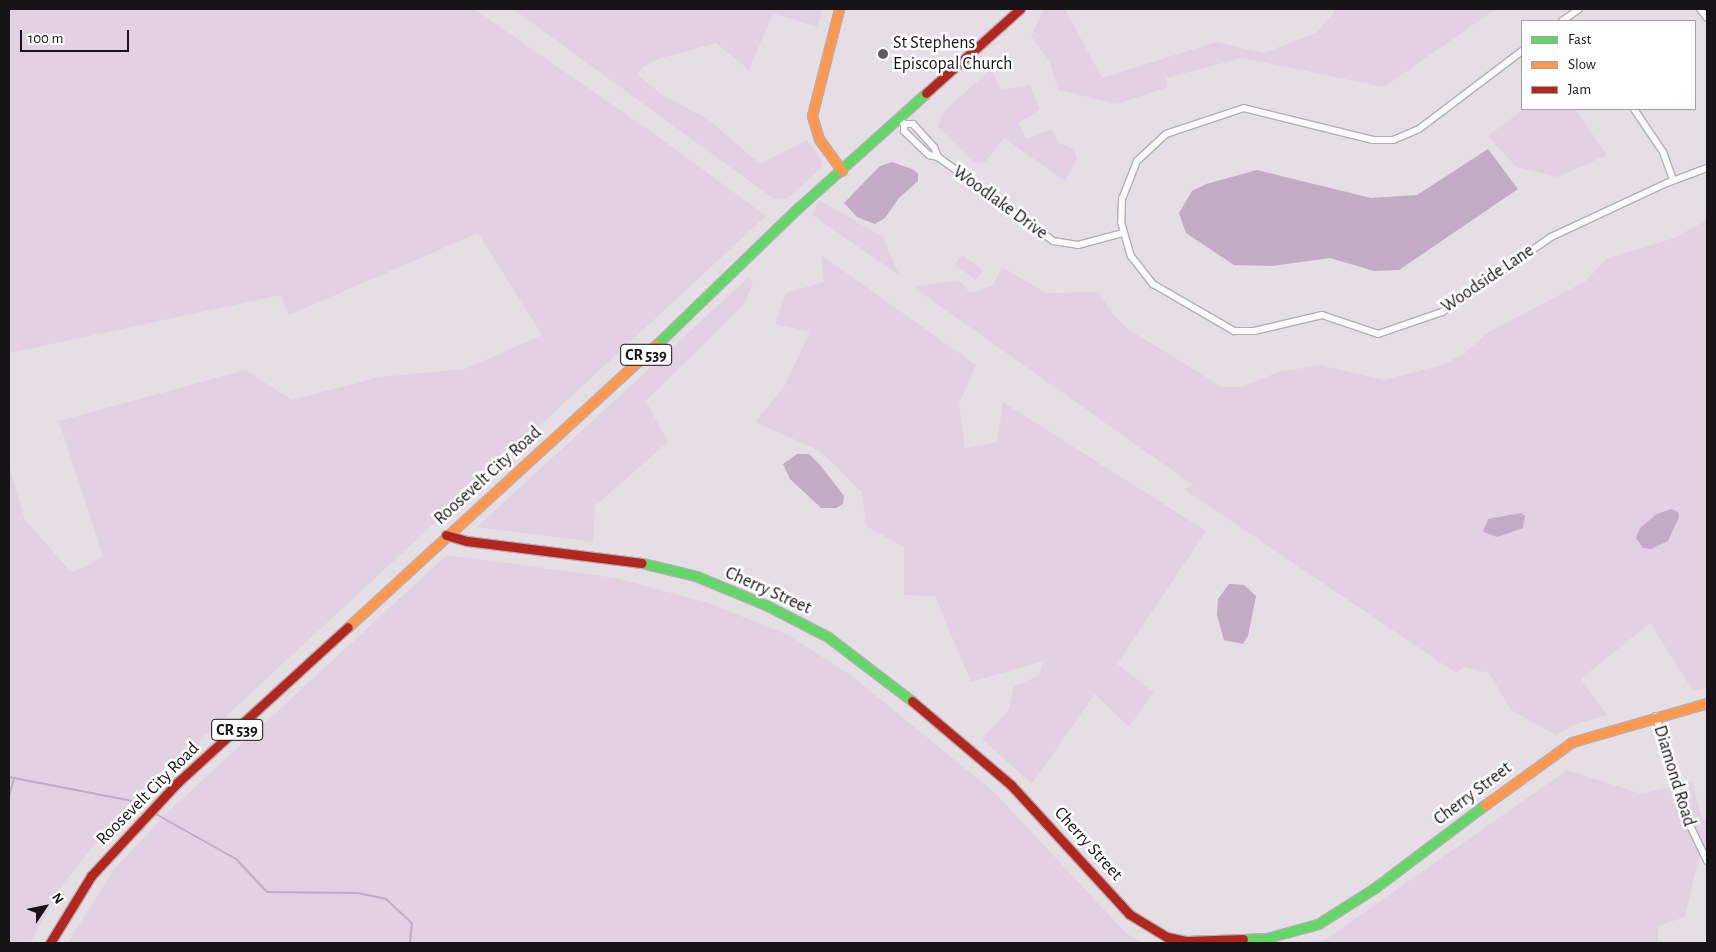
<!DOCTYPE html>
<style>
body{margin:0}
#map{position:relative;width:1716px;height:952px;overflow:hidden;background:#e5dfe5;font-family:"Alegreya Sans",sans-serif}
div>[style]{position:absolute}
.green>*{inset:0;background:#e1d1e2;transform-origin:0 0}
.water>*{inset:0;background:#c3aac5}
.stream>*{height:2px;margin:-1px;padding:0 1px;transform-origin:1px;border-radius:1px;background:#c3aac5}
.roads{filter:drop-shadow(1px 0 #b4afb4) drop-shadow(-1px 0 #b4afb4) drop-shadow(0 1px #b4afb4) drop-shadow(0 -1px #b4afb4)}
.street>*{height:6px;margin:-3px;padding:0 3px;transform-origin:3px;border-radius:3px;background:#fbfafb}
.fast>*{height:9px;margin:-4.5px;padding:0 4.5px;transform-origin:4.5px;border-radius:4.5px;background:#63d668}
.slow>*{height:9px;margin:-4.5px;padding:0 4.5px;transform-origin:4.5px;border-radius:4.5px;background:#ff974d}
.jam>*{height:9px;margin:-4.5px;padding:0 4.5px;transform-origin:4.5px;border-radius:4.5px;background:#b3261e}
.dots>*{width:14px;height:14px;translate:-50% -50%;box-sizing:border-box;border:2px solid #fff;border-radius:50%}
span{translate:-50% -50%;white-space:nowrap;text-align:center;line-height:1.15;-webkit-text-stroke:5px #fff;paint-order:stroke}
.shield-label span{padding:1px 4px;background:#fff;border:1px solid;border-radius:4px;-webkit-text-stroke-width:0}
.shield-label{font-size:16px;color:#171317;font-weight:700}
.poi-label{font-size:18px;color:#171317}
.left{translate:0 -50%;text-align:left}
.street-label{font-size:18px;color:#171317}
.frame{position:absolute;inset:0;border:10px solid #171317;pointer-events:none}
.legend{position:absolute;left:1521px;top:20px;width:175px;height:90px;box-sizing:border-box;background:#fff;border:1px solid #a2a1a2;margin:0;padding:6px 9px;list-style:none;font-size:15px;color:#171317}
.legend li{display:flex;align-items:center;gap:10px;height:25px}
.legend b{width:25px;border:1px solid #a2a1a2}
.north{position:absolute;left:20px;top:882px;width:50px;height:50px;-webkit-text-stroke:4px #fff;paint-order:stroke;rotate:56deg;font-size:14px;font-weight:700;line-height:20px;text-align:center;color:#171317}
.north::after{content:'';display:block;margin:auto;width:18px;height:22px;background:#171317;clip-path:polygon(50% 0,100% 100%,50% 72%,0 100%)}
.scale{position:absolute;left:20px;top:30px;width:109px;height:22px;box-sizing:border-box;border:2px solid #171317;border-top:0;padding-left:6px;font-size:15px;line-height:18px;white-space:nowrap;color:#171317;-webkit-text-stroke:4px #fff;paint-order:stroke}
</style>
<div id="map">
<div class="green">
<div style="clip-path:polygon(9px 9px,474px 9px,656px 135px,766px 216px,114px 820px,63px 884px,30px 943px,9px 943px,9px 466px,25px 520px,71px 572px,86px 567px,103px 556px,59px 421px,245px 370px,292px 400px,379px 377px,465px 369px,542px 335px,478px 233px,289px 315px,281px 295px,9px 353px)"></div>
<div style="clip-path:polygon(513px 9px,822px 9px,817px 27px,773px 13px,749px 70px,716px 43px,658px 59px,643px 67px,638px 75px,661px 94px,709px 120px,760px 164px,807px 140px,821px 160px,822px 167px,793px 194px,786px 199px,774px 199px)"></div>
<div style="clip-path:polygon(1044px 9px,1065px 9px,1102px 78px,1216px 42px,1264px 53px,1317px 32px,1337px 9px,1496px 9px,1384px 87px,1242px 58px,1166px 78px,1168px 87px,1117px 104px,1058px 90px,1050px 62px,1031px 36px)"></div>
<div style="clip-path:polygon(991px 69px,1001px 90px,1030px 85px,1040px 110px,1018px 123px,1027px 139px,1051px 129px,1059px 143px,1073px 149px,1077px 158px,1065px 181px,1004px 138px,985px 162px,974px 163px,938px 127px,943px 112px)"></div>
<div style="clip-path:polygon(1524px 109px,1575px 109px,1607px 155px,1558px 177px,1516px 167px,1488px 136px)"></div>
<div style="clip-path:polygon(819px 200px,883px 237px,899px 275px,812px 215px)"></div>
<div style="clip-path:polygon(1707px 220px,1707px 688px,1693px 691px,1650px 623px,1581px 679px,1607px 715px,1576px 724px,1556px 735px,1511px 710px,1489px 673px,1464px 667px,1456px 673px,1184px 489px,1193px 485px,913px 287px,959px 280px,970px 293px,993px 285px,1002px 267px,1046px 293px,1098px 292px,1113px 314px,1128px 329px,1222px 387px,1241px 387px,1278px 372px,1320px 365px,1384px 380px,1439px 366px,1463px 355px,1487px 333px,1586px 281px,1606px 259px,1674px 238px)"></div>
<div style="clip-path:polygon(821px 255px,976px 365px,959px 404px,965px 448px,997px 442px,1003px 402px,1206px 531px,1117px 664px,1154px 692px,1129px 727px,1095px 694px,1032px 784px,982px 739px,1008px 711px,1014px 686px,1039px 676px,1043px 661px,971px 682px,935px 596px,904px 595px,904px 547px,866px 526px,862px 492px,820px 451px,755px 422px,784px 387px,810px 332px,775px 324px,786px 293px,824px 282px)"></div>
<div style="left:962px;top:255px;width:26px;height:12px;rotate:36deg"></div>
<div style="clip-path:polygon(749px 277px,753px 283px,745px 303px,646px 401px,668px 442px,595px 506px,593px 542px,477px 527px)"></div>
<div style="clip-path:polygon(447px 555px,616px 578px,708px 603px,788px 635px,852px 676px,994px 792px,1126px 933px,1143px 943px,68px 943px,114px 869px,169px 811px)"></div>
<div style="clip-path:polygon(1567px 770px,1642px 794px,1692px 782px,1702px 818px,1707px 819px,1707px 848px,1702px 844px,1685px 917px,1658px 926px,1658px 943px,1312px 943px,1328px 938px)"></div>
</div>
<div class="water">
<div style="clip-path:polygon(1488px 149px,1518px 189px,1399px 270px,1374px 271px,1330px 258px,1272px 266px,1234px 265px,1186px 233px,1179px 213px,1192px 191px,1206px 184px,1257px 170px,1371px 198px,1417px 195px)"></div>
<div style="clip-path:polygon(892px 162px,912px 169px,918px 173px,918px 181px,899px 198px,885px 218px,875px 224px,857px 217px,844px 203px,880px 166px)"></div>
<div style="clip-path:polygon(797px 454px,809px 454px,820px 465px,844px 496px,843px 504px,836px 508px,821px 508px,790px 479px,783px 464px)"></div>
<div style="clip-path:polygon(1671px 509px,1678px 512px,1679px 517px,1668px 541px,1651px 549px,1643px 548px,1636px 538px,1640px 528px,1657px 514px)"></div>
<div style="clip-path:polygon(1521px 513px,1525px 516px,1523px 528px,1497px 537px,1483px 532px,1488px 519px)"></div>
<div style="clip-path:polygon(1229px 584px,1244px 585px,1256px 596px,1248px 636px,1243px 644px,1224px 640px,1217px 615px,1218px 599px)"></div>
</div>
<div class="stream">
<div style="left:9px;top:777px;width:131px;rotate:11deg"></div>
<div style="left:9px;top:796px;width:18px;rotate:-74deg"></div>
<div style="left:154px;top:813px;width:94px;rotate:29.3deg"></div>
<div style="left:236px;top:859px;width:45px;rotate:46.8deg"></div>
<div style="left:267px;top:892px;width:91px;rotate:0.6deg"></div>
<div style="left:358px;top:893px;width:29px;rotate:12deg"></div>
<div style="left:386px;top:899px;width:35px;rotate:43deg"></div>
<div style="left:412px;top:923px;width:20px;rotate:96deg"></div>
</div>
<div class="roads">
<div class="street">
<div style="left:1700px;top:9px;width:11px;rotate:52deg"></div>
<div style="left:1562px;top:21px;width:21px;rotate:-35deg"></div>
<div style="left:1522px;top:51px;width:129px;rotate:142.9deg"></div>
<div style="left:1419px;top:129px;width:28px;rotate:157deg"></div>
<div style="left:1393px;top:140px;width:20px;rotate:180deg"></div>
<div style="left:1373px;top:140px;width:133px;rotate:-166.1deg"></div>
<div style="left:1244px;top:108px;width:82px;rotate:161.6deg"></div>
<div style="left:1166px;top:134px;width:40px;rotate:137deg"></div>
<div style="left:1137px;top:161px;width:41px;rotate:111.5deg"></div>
<div style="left:1122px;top:199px;width:23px;rotate:92deg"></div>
<div style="left:1121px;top:222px;width:35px;rotate:74deg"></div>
<div style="left:1131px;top:256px;width:36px;rotate:52deg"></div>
<div style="left:1153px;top:284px;width:94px;rotate:30.1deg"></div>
<div style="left:1234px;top:331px;width:20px"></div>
<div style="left:1254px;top:331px;width:70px;rotate:-13.2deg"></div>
<div style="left:1322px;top:315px;width:59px;rotate:18.7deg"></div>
<div style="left:1378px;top:334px;width:68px;rotate:-19deg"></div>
<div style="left:1442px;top:312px;width:132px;rotate:-34.5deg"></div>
<div style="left:1551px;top:237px;width:128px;rotate:-25deg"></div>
<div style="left:1667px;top:183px;width:43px;rotate:-20.6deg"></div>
<div style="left:1634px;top:109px;width:52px;rotate:56deg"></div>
<div style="left:1663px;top:152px;width:30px;rotate:70deg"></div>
<div style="left:899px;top:119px;width:7px;rotate:45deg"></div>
<div style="left:904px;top:124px;width:7px;rotate:90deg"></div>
<div style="left:904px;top:131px;width:35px;rotate:44deg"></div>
<div style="left:929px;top:155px;width:9px;rotate:13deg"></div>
<div style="left:938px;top:157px;width:142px;rotate:36.1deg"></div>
<div style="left:1053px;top:241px;width:25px;rotate:9deg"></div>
<div style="left:1078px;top:245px;width:47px;rotate:-14.9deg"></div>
<div style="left:904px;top:124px;width:9px"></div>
<div style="left:913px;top:124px;width:31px;rotate:48deg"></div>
<div style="left:934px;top:147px;width:11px;rotate:68deg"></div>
<div style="left:1656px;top:716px;width:103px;rotate:73.7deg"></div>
<div style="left:1685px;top:815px;width:51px;rotate:64.4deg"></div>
</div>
<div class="fast">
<div style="left:656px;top:345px;width:197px;rotate:-44deg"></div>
<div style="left:798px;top:208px;width:172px;rotate:-41.9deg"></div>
<div style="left:642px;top:563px;width:56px;rotate:13.5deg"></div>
<div style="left:696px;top:576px;width:76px;rotate:22.5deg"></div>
<div style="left:766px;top:605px;width:70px;rotate:27.3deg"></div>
<div style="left:828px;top:637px;width:106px;rotate:37.3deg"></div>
<div style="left:1243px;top:939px;width:24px;rotate:-2deg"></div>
<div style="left:1267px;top:938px;width:53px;rotate:-15.4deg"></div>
<div style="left:1318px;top:924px;width:69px;rotate:-32.5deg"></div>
<div style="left:1376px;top:887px;width:136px;rotate:-37deg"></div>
</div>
<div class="slow">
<div style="left:839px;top:9px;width:110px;rotate:104.2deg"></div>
<div style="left:812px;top:116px;width:24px;rotate:73deg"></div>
<div style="left:819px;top:139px;width:39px;rotate:54deg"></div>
<div style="left:348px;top:627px;width:418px;rotate:-42.5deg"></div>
<div style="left:1485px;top:805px;width:107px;rotate:-35.9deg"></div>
<div style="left:1572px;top:742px;width:141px;rotate:-16.1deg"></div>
</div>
<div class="jam">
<div style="left:926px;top:93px;width:126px;rotate:-41.8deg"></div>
<div style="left:446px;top:535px;width:22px;rotate:16deg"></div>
<div style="left:467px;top:541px;width:176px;rotate:7.2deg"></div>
<div style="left:912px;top:701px;width:130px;rotate:40.3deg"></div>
<div style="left:1011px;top:785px;width:175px;rotate:47.5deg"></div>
<div style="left:1129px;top:914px;width:44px;rotate:31.2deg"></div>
<div style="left:1167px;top:937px;width:19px;rotate:12deg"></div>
<div style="left:1186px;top:941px;width:57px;rotate:-2deg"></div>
<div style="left:50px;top:943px;width:79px;rotate:-58.5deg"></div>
<div style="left:91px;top:876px;width:127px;rotate:-47.2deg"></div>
<div style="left:177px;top:783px;width:231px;rotate:-42.4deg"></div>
</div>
</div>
<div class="dots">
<div style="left:883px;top:54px;background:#5f5a5f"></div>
</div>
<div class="shield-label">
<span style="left:646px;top:355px">CR 539</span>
<span style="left:237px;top:730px">CR 539</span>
</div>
<div class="poi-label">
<span class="left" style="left:893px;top:54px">St Stephens<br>Episcopal Church</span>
</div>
<div class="street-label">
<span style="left:1000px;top:203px;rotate:36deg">Woodlake Drive</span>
<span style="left:1488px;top:279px;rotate:-34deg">Woodside Lane</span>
<span style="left:488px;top:476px;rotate:-42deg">Roosevelt City Road</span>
<span style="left:768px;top:591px;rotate:24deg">Cherry Street</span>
<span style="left:1674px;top:776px;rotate:73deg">Diamond Road</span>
<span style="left:148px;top:794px;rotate:-45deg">Roosevelt City Road</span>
<span style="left:1473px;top:794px;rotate:-37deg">Cherry Street</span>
<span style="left:1088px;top:844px;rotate:48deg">Cherry Street</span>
</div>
<div class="frame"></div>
<ul class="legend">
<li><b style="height:6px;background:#63d668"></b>Fast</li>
<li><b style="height:6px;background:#ff974d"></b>Slow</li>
<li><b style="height:6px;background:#b3261e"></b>Jam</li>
</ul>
<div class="north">N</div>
<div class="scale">100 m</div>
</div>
